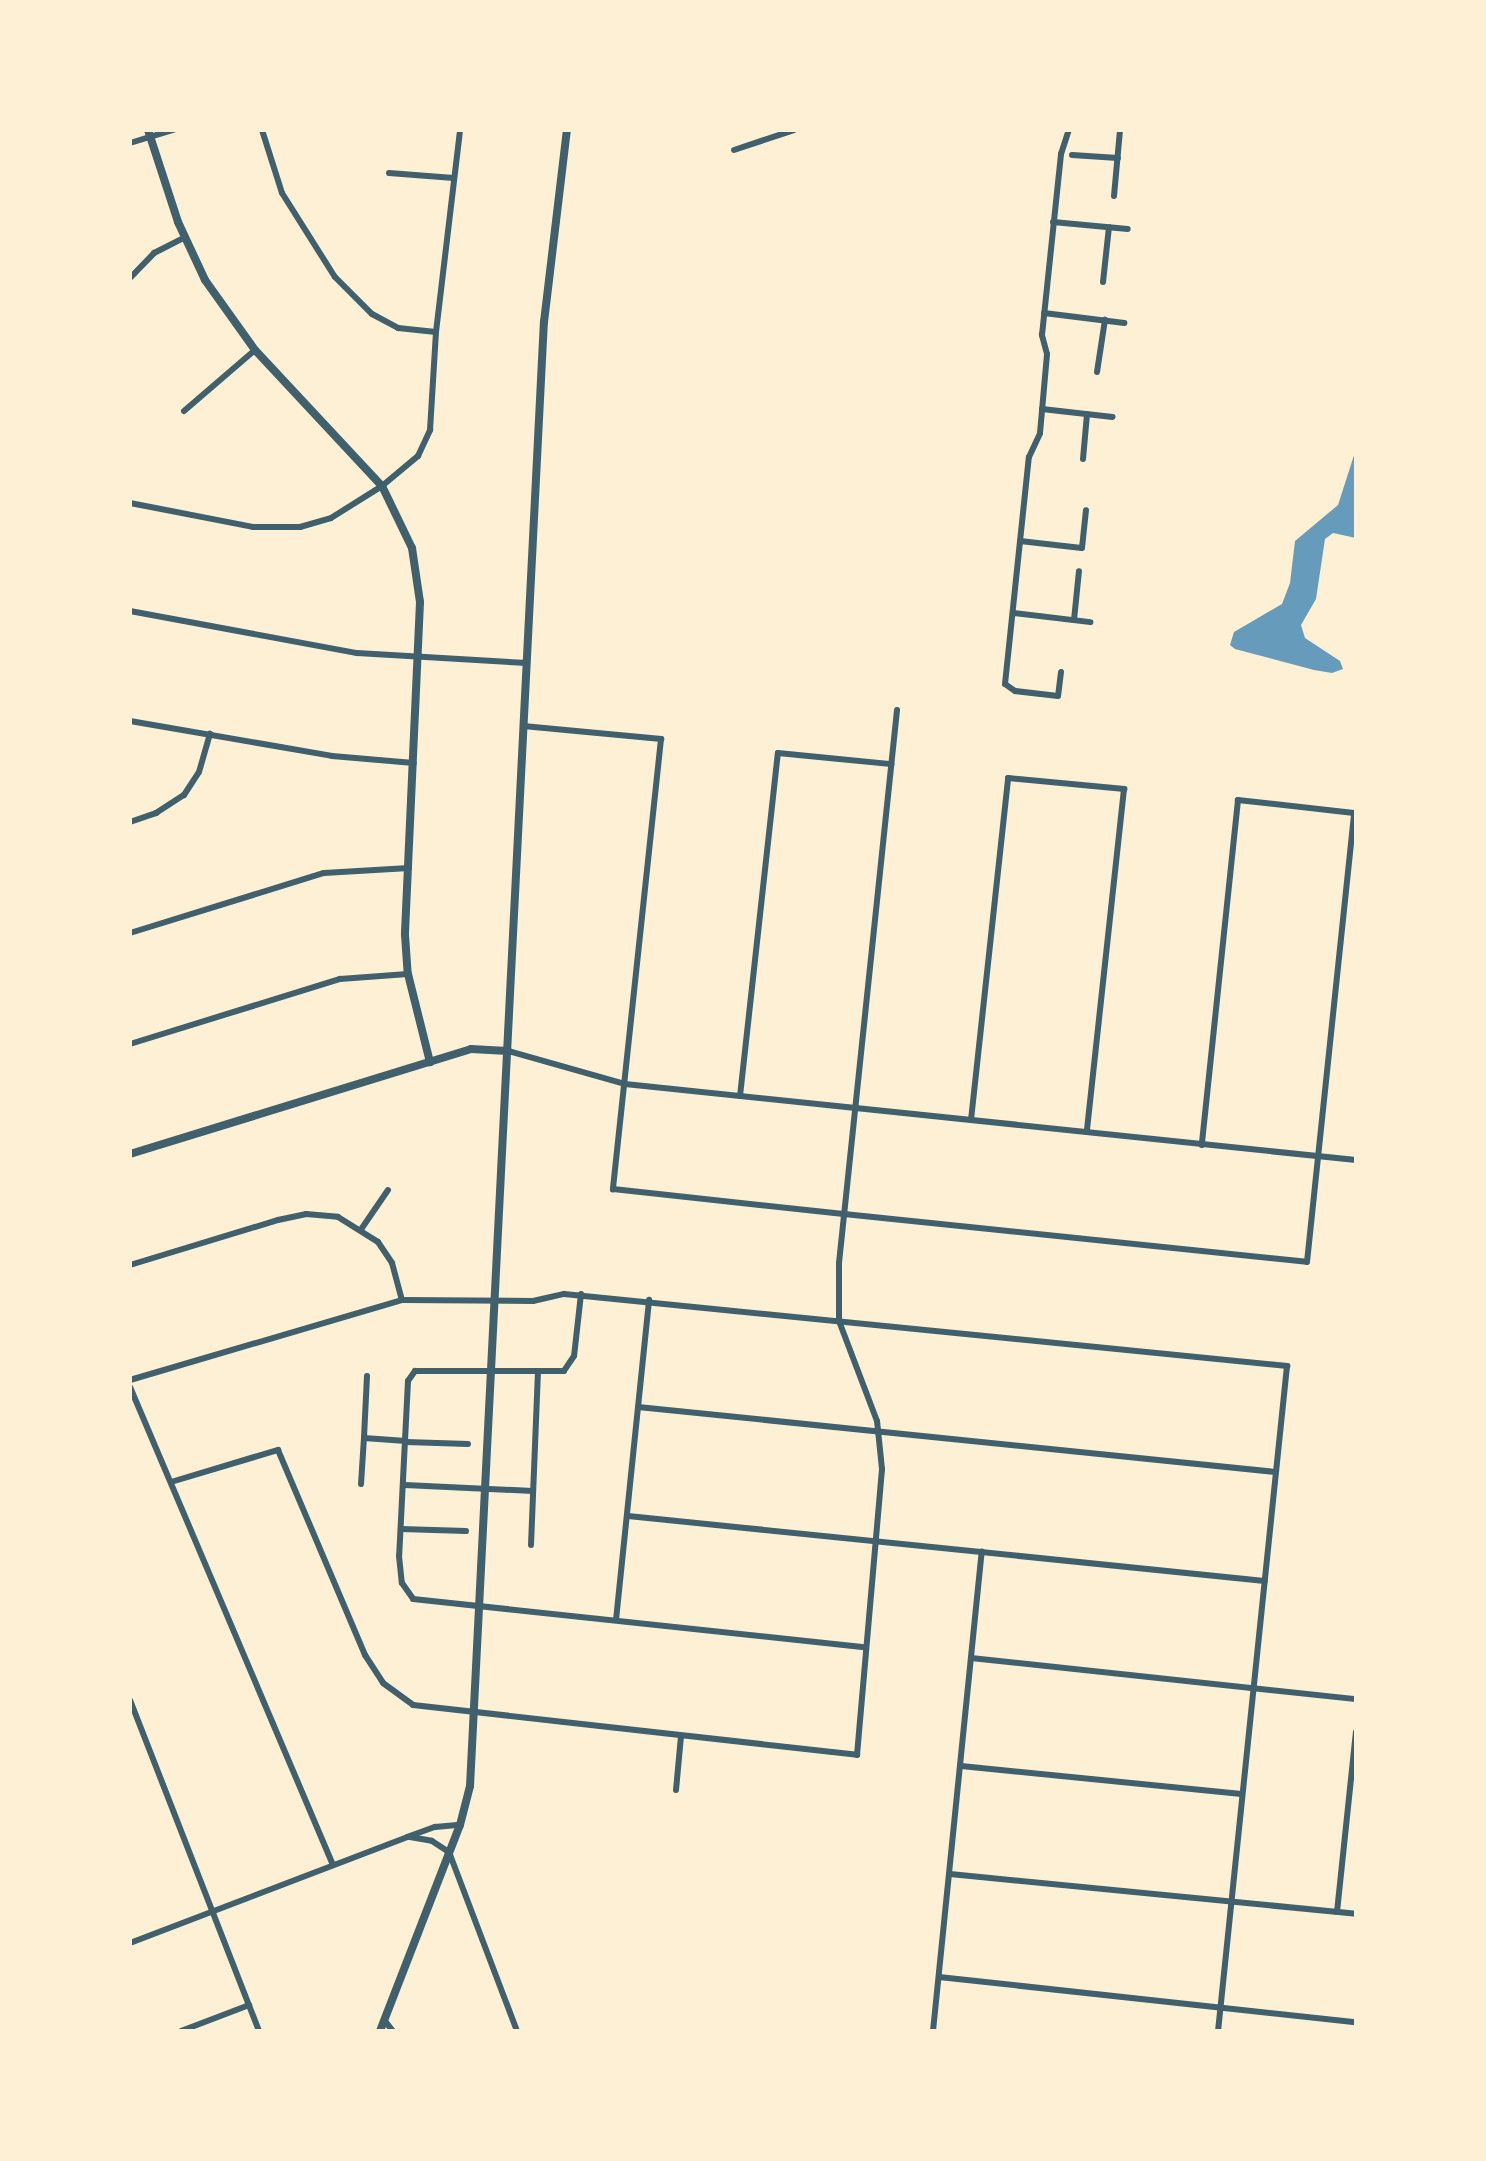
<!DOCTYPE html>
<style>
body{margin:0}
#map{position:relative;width:1486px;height:2161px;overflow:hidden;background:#fdf0d5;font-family:Mulish,sans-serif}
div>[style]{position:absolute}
.water>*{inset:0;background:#669bbc}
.minor>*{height:6px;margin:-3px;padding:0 3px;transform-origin:3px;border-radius:3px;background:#3f606c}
.tertiary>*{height:8px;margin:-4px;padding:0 4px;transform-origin:4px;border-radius:4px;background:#3f606c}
span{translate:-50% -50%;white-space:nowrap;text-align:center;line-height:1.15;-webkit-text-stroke:10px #fdf0d5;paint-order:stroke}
.frame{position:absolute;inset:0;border:132px solid #fdf0d5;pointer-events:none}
</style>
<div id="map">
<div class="water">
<div style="clip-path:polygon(1356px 449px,1356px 538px,1333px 533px,1325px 539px,1316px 599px,1301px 625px,1305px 638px,1340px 661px,1343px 669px,1332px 673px,1314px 670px,1235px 649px,1230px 645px,1234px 632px,1282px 604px,1290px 583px,1295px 541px,1338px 505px)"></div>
</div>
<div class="minor">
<div style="left:262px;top:130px;width:66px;rotate:72.4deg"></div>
<div style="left:282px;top:193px;width:99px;rotate:57.8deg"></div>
<div style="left:335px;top:277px;width:52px;rotate:45deg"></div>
<div style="left:372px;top:314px;width:30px;rotate:28deg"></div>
<div style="left:398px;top:328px;width:38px;rotate:6deg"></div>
<div style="left:130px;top:143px;width:45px;rotate:-16.8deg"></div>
<div style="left:734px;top:150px;width:63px;rotate:-18.4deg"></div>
<div style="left:1072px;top:155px;width:46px;rotate:3.7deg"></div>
<div style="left:389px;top:173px;width:65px;rotate:4.4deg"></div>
<div style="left:1114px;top:196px;width:66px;rotate:-84.8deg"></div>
<div style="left:1053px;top:222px;width:75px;rotate:5.3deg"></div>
<div style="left:130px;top:278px;width:35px;rotate:-46deg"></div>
<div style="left:154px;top:253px;width:34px;rotate:-27deg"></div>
<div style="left:1103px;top:282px;width:55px;rotate:-83.8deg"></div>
<div style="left:1044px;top:313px;width:81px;rotate:7.1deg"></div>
<div style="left:1097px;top:372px;width:53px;rotate:-81.3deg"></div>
<div style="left:1042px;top:409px;width:71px;rotate:6.4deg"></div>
<div style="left:184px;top:411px;width:94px;rotate:-40.7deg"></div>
<div style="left:1083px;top:459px;width:45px;rotate:-84.9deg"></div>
<div style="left:130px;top:503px;width:125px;rotate:11deg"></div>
<div style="left:253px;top:527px;width:47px"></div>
<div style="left:300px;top:527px;width:32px;rotate:-16deg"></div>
<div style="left:331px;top:518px;width:60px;rotate:-32.1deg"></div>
<div style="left:382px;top:486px;width:47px;rotate:-39.8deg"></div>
<div style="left:418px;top:456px;width:29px;rotate:-65deg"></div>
<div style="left:430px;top:430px;width:98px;rotate:-86.5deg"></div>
<div style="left:436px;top:332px;width:203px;rotate:-83.2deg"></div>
<div style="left:1020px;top:541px;width:62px;rotate:6.4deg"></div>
<div style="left:1082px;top:548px;width:38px;rotate:-84deg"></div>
<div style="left:130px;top:611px;width:231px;rotate:10.5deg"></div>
<div style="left:357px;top:653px;width:170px;rotate:3.4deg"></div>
<div style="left:1014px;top:613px;width:77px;rotate:6.8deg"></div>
<div style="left:1074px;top:620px;width:49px;rotate:-84.2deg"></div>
<div style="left:1061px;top:672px;width:24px;rotate:97deg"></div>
<div style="left:1058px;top:696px;width:43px;rotate:-173.4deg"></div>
<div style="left:1015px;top:691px;width:12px;rotate:-145deg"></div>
<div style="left:1005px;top:684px;width:228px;rotate:-84deg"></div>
<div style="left:1029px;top:457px;width:26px;rotate:-65deg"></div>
<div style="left:1040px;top:433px;width:79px;rotate:-84.9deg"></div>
<div style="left:1047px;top:354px;width:20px;rotate:-105deg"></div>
<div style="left:1042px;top:335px;width:182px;rotate:-84deg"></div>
<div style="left:1061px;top:154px;width:25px;rotate:-72deg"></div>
<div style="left:130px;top:721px;width:205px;rotate:9.8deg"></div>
<div style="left:332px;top:756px;width:82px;rotate:4.9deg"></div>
<div style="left:523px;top:726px;width:139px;rotate:5.4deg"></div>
<div style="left:661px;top:739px;width:453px;rotate:96.1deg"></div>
<div style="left:613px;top:1189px;width:232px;rotate:6.2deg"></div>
<div style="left:844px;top:1214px;width:465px;rotate:5.9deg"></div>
<div style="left:1307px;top:1262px;width:451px;rotate:-84deg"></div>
<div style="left:1354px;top:813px;width:117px;rotate:-173.6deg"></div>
<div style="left:1238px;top:800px;width:347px;rotate:96deg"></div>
<div style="left:130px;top:822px;width:28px;rotate:-19deg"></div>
<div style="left:156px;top:813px;width:33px;rotate:-33deg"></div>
<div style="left:184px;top:795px;width:27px;rotate:-57deg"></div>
<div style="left:199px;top:772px;width:40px;rotate:-74deg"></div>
<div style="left:130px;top:933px;width:203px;rotate:-17.2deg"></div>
<div style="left:324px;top:873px;width:85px;rotate:-3.4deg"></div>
<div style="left:130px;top:1044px;width:220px;rotate:-17.2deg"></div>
<div style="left:340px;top:979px;width:68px;rotate:-4.2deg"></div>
<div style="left:508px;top:1051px;width:122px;rotate:15.8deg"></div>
<div style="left:625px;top:1084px;width:735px;rotate:5.94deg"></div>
<div style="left:740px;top:1096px;width:345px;rotate:-83.7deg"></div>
<div style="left:778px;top:753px;width:114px;rotate:5.6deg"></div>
<div style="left:971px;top:1120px;width:344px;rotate:-83.8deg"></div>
<div style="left:1008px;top:778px;width:117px;rotate:5.4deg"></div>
<div style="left:1124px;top:789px;width:345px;rotate:96.2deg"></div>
<div style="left:362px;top:1228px;width:46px;rotate:-55.6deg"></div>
<div style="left:130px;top:1265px;width:155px;rotate:-16.9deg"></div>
<div style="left:278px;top:1220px;width:29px;rotate:-12deg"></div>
<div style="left:306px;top:1214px;width:32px;rotate:5deg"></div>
<div style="left:338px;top:1217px;width:47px;rotate:32deg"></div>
<div style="left:378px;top:1242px;width:25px;rotate:56deg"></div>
<div style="left:392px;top:1263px;width:38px;rotate:75deg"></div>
<div style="left:581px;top:1294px;width:62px;rotate:96.4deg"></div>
<div style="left:574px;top:1356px;width:18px;rotate:124deg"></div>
<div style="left:564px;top:1371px;width:149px;rotate:180deg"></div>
<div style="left:415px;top:1371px;width:12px;rotate:125deg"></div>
<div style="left:408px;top:1381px;width:175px;rotate:92.9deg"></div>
<div style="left:399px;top:1556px;width:27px;rotate:84deg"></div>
<div style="left:402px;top:1583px;width:19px;rotate:55deg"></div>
<div style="left:413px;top:1599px;width:454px;rotate:6.1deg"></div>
<div style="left:367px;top:1376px;width:62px;rotate:92.8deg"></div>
<div style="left:364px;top:1438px;width:42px;rotate:4.1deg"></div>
<div style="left:130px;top:1380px;width:284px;rotate:-16.4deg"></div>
<div style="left:402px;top:1300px;width:131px;rotate:0.4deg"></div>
<div style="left:533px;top:1301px;width:32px;rotate:-13deg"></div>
<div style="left:564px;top:1294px;width:727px;rotate:5.69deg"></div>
<div style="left:1287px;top:1366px;width:669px;rotate:95.92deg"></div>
<div style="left:130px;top:1387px;width:519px;rotate:66.99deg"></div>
<div style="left:638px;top:1407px;width:641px;rotate:5.82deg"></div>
<div style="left:406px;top:1442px;width:62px;rotate:1.8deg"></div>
<div style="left:171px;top:1482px;width:112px;rotate:-16.7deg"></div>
<div style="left:278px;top:1450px;width:223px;rotate:67deg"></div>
<div style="left:365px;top:1655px;width:33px;rotate:57deg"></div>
<div style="left:383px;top:1683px;width:37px;rotate:36deg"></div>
<div style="left:413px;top:1705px;width:447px;rotate:6.4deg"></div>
<div style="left:857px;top:1755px;width:287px;rotate:-85deg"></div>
<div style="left:882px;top:1469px;width:48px;rotate:-95.9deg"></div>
<div style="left:877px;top:1421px;width:107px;rotate:-110.8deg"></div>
<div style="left:839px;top:1321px;width:58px;rotate:-90deg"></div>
<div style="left:839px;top:1263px;width:556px;rotate:-84.01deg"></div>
<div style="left:361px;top:1484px;width:46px;rotate:-86.3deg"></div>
<div style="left:405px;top:1485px;width:128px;rotate:2.7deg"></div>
<div style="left:628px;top:1516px;width:640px;rotate:5.83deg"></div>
<div style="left:401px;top:1529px;width:65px;rotate:1.8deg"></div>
<div style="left:531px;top:1545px;width:174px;rotate:-87.7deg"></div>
<div style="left:616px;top:1620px;width:322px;rotate:-84.1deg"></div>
<div style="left:971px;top:1658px;width:387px;rotate:6.1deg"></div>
<div style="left:130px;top:1700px;width:355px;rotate:68.7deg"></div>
<div style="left:961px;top:1766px;width:282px;rotate:5.7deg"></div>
<div style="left:676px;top:1790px;width:54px;rotate:-84.7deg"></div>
<div style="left:410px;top:1837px;width:22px;rotate:10deg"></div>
<div style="left:432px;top:1841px;width:20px;rotate:33deg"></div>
<div style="left:449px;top:1852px;width:191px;rotate:69.2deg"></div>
<div style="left:950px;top:1874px;width:408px;rotate:5.6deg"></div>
<div style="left:1337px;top:1912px;width:181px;rotate:-84deg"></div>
<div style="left:130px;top:1943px;width:297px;rotate:-20.9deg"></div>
<div style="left:407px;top:1837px;width:30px;rotate:-20deg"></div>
<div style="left:435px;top:1827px;width:25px;rotate:-5deg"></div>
<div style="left:939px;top:1977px;width:419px;rotate:6.2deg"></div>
<div style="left:384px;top:2020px;width:14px;rotate:51deg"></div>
<div style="left:181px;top:2031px;width:73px;rotate:-20.9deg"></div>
<div style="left:933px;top:2031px;width:482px;rotate:-84.2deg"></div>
</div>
<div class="tertiary">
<div style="left:148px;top:130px;width:97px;rotate:71.9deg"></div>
<div style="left:178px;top:222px;width:64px;rotate:65deg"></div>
<div style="left:205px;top:280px;width:86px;rotate:54.5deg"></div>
<div style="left:255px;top:350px;width:186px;rotate:47deg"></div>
<div style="left:382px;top:486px;width:69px;rotate:64.2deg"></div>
<div style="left:412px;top:548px;width:55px;rotate:81.6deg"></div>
<div style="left:420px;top:602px;width:333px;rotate:92.6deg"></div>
<div style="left:405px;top:935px;width:39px;rotate:86deg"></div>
<div style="left:408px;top:974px;width:91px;rotate:76deg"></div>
<div style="left:130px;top:1154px;width:357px;rotate:-17.1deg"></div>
<div style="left:471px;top:1049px;width:37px;rotate:3deg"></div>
<div style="left:380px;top:2031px;width:221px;rotate:-68.8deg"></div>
<div style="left:460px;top:1825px;width:40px;rotate:-75.6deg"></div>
<div style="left:470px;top:1786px;width:1466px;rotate:-87.11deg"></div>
<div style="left:544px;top:322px;width:193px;rotate:-83.2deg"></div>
</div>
<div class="frame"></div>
</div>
